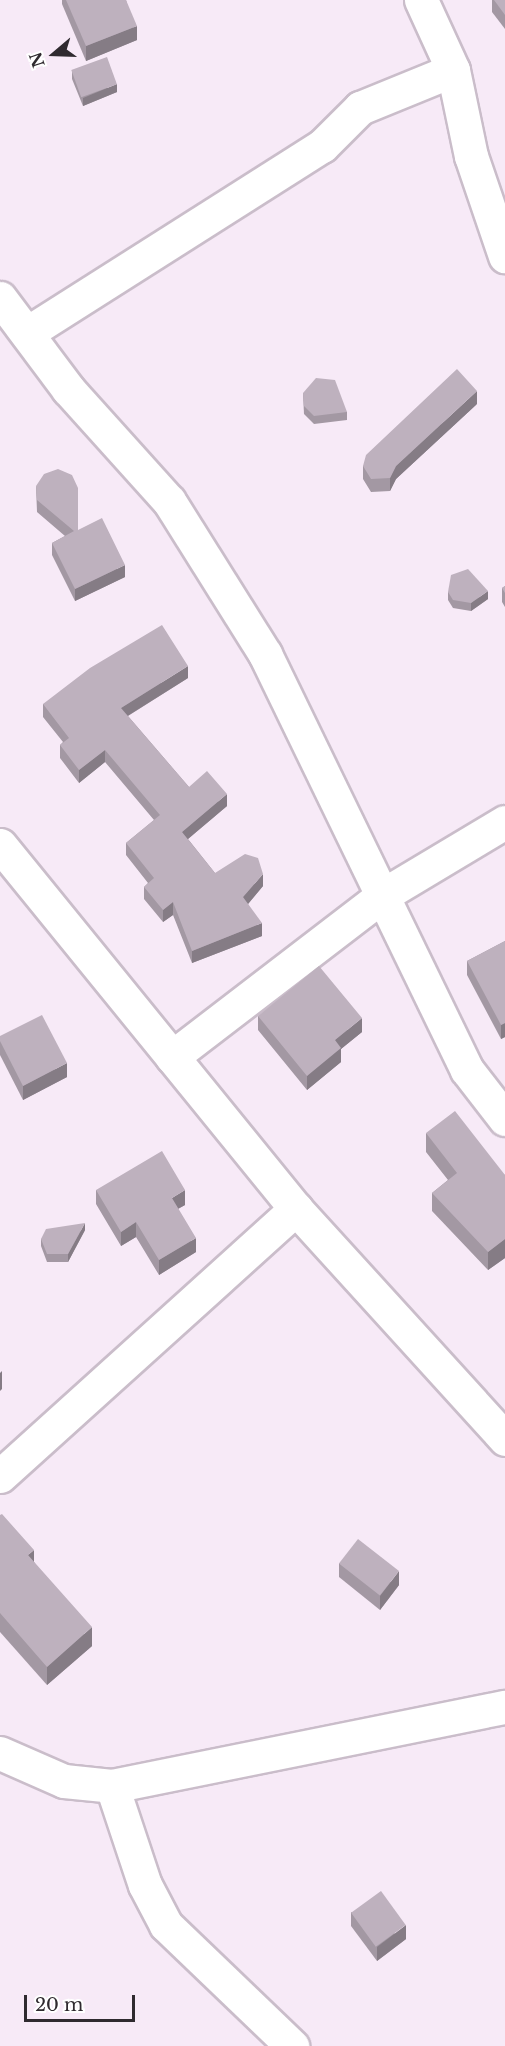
<!DOCTYPE html>
<style>
body{margin:0}
#map{position:relative;width:505px;height:2046px;overflow:hidden;background:#f7eaf7;font-family:"Libre Baskerville",serif}
div>[style]{position:absolute}
.roads{filter:drop-shadow(2px 0 #cabdca) drop-shadow(-2px 0 #cabdca) drop-shadow(0 2px #cabdca) drop-shadow(0 -2px #cabdca)}
.street>*{height:33px;margin:-16.5px;padding:0 16.5px;transform-origin:16.5px;border-radius:16.5px;background:#fff}
.wall>*{inset:0;background:#a398a3}
.shaded-wall>*{inset:0;background:#857c85}
.building>*{inset:0;background:#beb1be;transform-origin:0 0}
span{translate:-50% -50%;white-space:nowrap;text-align:center;line-height:1.15;-webkit-text-stroke:5px #fff;paint-order:stroke}
.north{position:absolute;left:24px;top:24px;width:60px;height:60px;-webkit-text-stroke:4px #fff;paint-order:stroke;rotate:251deg;font-size:16px;font-weight:700;line-height:24px;text-align:center;color:#2f2a2f}
.north::after{content:'';display:block;margin:auto;width:21px;height:27px;background:#2f2a2f;clip-path:polygon(50% 0,100% 100%,50% 72%,0 100%)}
.scale{position:absolute;left:24px;top:1995px;width:111px;height:27px;box-sizing:border-box;border:3px solid #2f2a2f;border-top:0;padding-left:8px;font-size:18px;line-height:21px;white-space:nowrap;color:#2f2a2f;-webkit-text-stroke:4px #fff;paint-order:stroke}
</style>
<div id="map">
<div class="roads">
<div class="street">
<div style="left:421px;top:0;width:77px;rotate:65.4deg"></div>
<div style="left:453px;top:70px;width:88px;rotate:78.2deg"></div>
<div style="left:471px;top:156px;width:106px;rotate:71.2deg"></div>
<div style="left:0;top:298px;width:114px;rotate:53.2deg"></div>
<div style="left:68px;top:389px;width:151px;rotate:48deg"></div>
<div style="left:169px;top:501px;width:181px;rotate:57.9deg"></div>
<div style="left:265px;top:654px;width:462px;rotate:64.1deg"></div>
<div style="left:467px;top:1070px;width:62px;rotate:52.2deg"></div>
<div style="left:27px;top:333px;width:349px;rotate:-32.4deg"></div>
<div style="left:322px;top:146px;width:54px;rotate:-45deg"></div>
<div style="left:360px;top:108px;width:100px;rotate:-22.2deg"></div>
<div style="left:0;top:845px;width:469px;rotate:50.9deg"></div>
<div style="left:296px;top:1209px;width:311px;rotate:47.7deg"></div>
<div style="left:172px;top:1057px;width:266px;rotate:-37.5deg"></div>
<div style="left:383px;top:895px;width:142px;rotate:-30.9deg"></div>
<div style="left:0;top:1476px;width:399px;rotate:-42.1deg"></div>
<div style="left:0;top:1753px;width:70px;rotate:23.6deg"></div>
<div style="left:64px;top:1781px;width:48px;rotate:5.9deg"></div>
<div style="left:112px;top:1786px;width:401px;rotate:-11.4deg"></div>
<div style="left:112px;top:1786px;width:104px;rotate:71.6deg"></div>
<div style="left:145px;top:1885px;width:45px;rotate:62.3deg"></div>
<div style="left:166px;top:1925px;width:175px;rotate:43.8deg"></div>
</div>
</div>
<div class="wall">
<div style="clip-path:polygon(62px 0,126px 0,137px 40px,86px 61px,62px 4px)"></div>
<div style="clip-path:polygon(492px 0,505px 0,505px 29px,492px 12px)"></div>
<div style="clip-path:polygon(72px 71px,117px 92px,83px 106px,72px 79px)"></div>
<div style="clip-path:polygon(303px 393px,347px 412px,347px 420px,314px 424px,304px 414px)"></div>
<div style="clip-path:polygon(477px 404px,396px 479px,390px 491px,371px 492px,363px 479px,363px 466px)"></div>
<div style="clip-path:polygon(36px 486px,78px 530px,125px 577px,75px 601px,52px 555px,52px 543px,65px 536px,37px 512px)"></div>
<div style="clip-path:polygon(505px 586px,505px 607px,502px 602px,502px 588px)"></div>
<div style="clip-path:polygon(448px 592px,488px 599px,471px 611px,453px 608px,448px 600px)"></div>
<div style="clip-path:polygon(188px 678px,128px 716px,189px 787px,227px 806px,188px 839px,215px 873px,263px 886px,248px 904px,262px 936px,192px 963px,173px 915px,163px 922px,144px 899px,144px 887px,148px 883px,126px 855px,126px 843px,154px 820px,105px 762px,79px 783px,60px 758px,60px 745px,63px 742px,43px 717px,43px 704px)"></div>
<div style="clip-path:polygon(505px 941px,505px 1037px,501px 1039px,467px 975px,467px 961px)"></div>
<div style="clip-path:polygon(258px 1016px,362px 1032px,341px 1049px,341px 1062px,307px 1090px,258px 1030px)"></div>
<div style="clip-path:polygon(0 1036px,67px 1077px,23px 1100px,0 1055px)"></div>
<div style="clip-path:polygon(426px 1133px,505px 1175px,505px 1258px,488px 1270px,432px 1211px,432px 1193px,448px 1180px,426px 1152px)"></div>
<div style="clip-path:polygon(96px 1190px,185px 1205px,178px 1209px,196px 1252px,159px 1275px,136px 1237px,121px 1246px,96px 1204px)"></div>
<div style="clip-path:polygon(85px 1230px,68px 1262px,47px 1262px,41px 1246px,41px 1239px)"></div>
<div style="clip-path:polygon(0 1515px,34px 1562px,92px 1646px,47px 1685px,0 1632px)"></div>
<div style="clip-path:polygon(339px 1563px,399px 1585px,380px 1610px,339px 1577px)"></div>
<div style="clip-path:polygon(351px 1912px,406px 1939px,377px 1961px,351px 1926px)"></div>
</div>
<div class="shaded-wall">
<div style="clip-path:polygon(137px 26px,137px 40px,86px 61px,86px 46px)"></div>
<div style="clip-path:polygon(117px 84px,117px 92px,83px 106px,83px 98px)"></div>
<div style="clip-path:polygon(477px 391px,477px 404px,396px 479px,390px 491px,390px 478px,396px 466px)"></div>
<div style="clip-path:polygon(125px 565px,125px 577px,75px 601px,75px 589px)"></div>
<div style="clip-path:polygon(488px 591px,488px 599px,471px 611px,471px 603px)"></div>
<div style="clip-path:polygon(188px 666px,188px 678px,121px 720px,121px 708px)"></div>
<div style="clip-path:polygon(105px 750px,105px 762px,79px 783px,79px 770px)"></div>
<div style="clip-path:polygon(227px 794px,227px 806px,182px 844px,182px 832px)"></div>
<div style="clip-path:polygon(263px 874px,263px 886px,243px 910px,243px 897px)"></div>
<div style="clip-path:polygon(173px 902px,173px 915px,163px 922px,163px 910px)"></div>
<div style="clip-path:polygon(262px 923px,262px 936px,192px 963px,192px 951px)"></div>
<div style="clip-path:polygon(362px 1018px,362px 1032px,341px 1049px,341px 1062px,307px 1090px,307px 1076px,335px 1040px)"></div>
<div style="clip-path:polygon(505px 1023px,505px 1037px,501px 1039px,501px 1025px)"></div>
<div style="clip-path:polygon(67px 1063px,67px 1077px,23px 1100px,23px 1086px)"></div>
<div style="clip-path:polygon(185px 1190px,185px 1205px,172px 1212px,172px 1198px)"></div>
<div style="clip-path:polygon(136px 1222px,136px 1237px,121px 1246px,121px 1232px)"></div>
<div style="clip-path:polygon(85px 1223px,85px 1230px,68px 1262px,68px 1254px)"></div>
<div style="clip-path:polygon(196px 1238px,196px 1252px,159px 1275px,159px 1260px)"></div>
<div style="clip-path:polygon(505px 1239px,505px 1258px,488px 1270px,488px 1252px)"></div>
<div style="clip-path:polygon(2px 1371px,2px 1389px,0 1391px,0 1373px)"></div>
<div style="clip-path:polygon(34px 1550px,34px 1568px,28px 1555px)"></div>
<div style="clip-path:polygon(399px 1571px,399px 1585px,380px 1610px,380px 1596px)"></div>
<div style="clip-path:polygon(92px 1627px,92px 1646px,47px 1685px,47px 1667px)"></div>
<div style="clip-path:polygon(406px 1925px,406px 1939px,377px 1961px,377px 1947px)"></div>
</div>
<div class="building">
<div style="clip-path:polygon(66px 0,126px 0,137px 26px,86px 46px)"></div>
<div style="clip-path:polygon(494px 0,505px 0,505px 15px)"></div>
<div style="left:107px;top:57px;width:29px;height:38px;rotate:70deg"></div>
<div style="clip-path:polygon(457px 369px,477px 391px,396px 466px,390px 478px,371px 479px,363px 466px,366px 455px)"></div>
<div style="clip-path:polygon(316px 378px,335px 380px,347px 412px,314px 416px,304px 406px,303px 393px)"></div>
<div style="clip-path:polygon(58px 469px,72px 475px,78px 488px,78px 530px,102px 518px,125px 565px,75px 589px,52px 543px,74px 531px,37px 500px,36px 486px,44px 474px)"></div>
<div style="clip-path:polygon(468px 569px,488px 591px,471px 603px,453px 600px,448px 592px,451px 575px)"></div>
<div style="clip-path:polygon(505px 586px,505px 593px,502px 588px)"></div>
<div style="clip-path:polygon(162px 625px,188px 666px,121px 708px,189px 787px,207px 771px,227px 794px,182px 832px,215px 873px,245px 854px,258px 858px,263px 874px,243px 897px,262px 923px,192px 951px,173px 902px,163px 910px,144px 887px,154px 878px,126px 843px,160px 815px,105px 750px,79px 770px,60px 745px,69px 738px,43px 704px,90px 668px)"></div>
<div style="clip-path:polygon(505px 941px,505px 1023px,501px 1025px,467px 961px)"></div>
<div style="clip-path:polygon(319px 966px,362px 1018px,335px 1040px,341px 1048px,307px 1076px,258px 1016px)"></div>
<div style="clip-path:polygon(42px 1015px,67px 1063px,23px 1086px,0 1041px,0 1036px)"></div>
<div style="clip-path:polygon(455px 1111px,505px 1175px,505px 1239px,488px 1252px,432px 1193px,457px 1173px,426px 1133px)"></div>
<div style="clip-path:polygon(162px 1151px,185px 1190px,172px 1198px,196px 1238px,159px 1260px,136px 1222px,121px 1232px,96px 1190px)"></div>
<div style="clip-path:polygon(85px 1223px,68px 1254px,47px 1254px,41px 1239px,46px 1229px)"></div>
<div style="clip-path:polygon(2px 1514px,34px 1550px,28px 1555px,92px 1627px,47px 1667px,0 1613px,0 1515px)"></div>
<div style="left:358px;top:1539px;width:52px;height:31px;rotate:38deg"></div>
<div style="left:381px;top:1891px;width:42px;height:37px;rotate:54deg"></div>
</div>
<div class="north">N</div>
<div class="scale">20 m</div>
</div>
